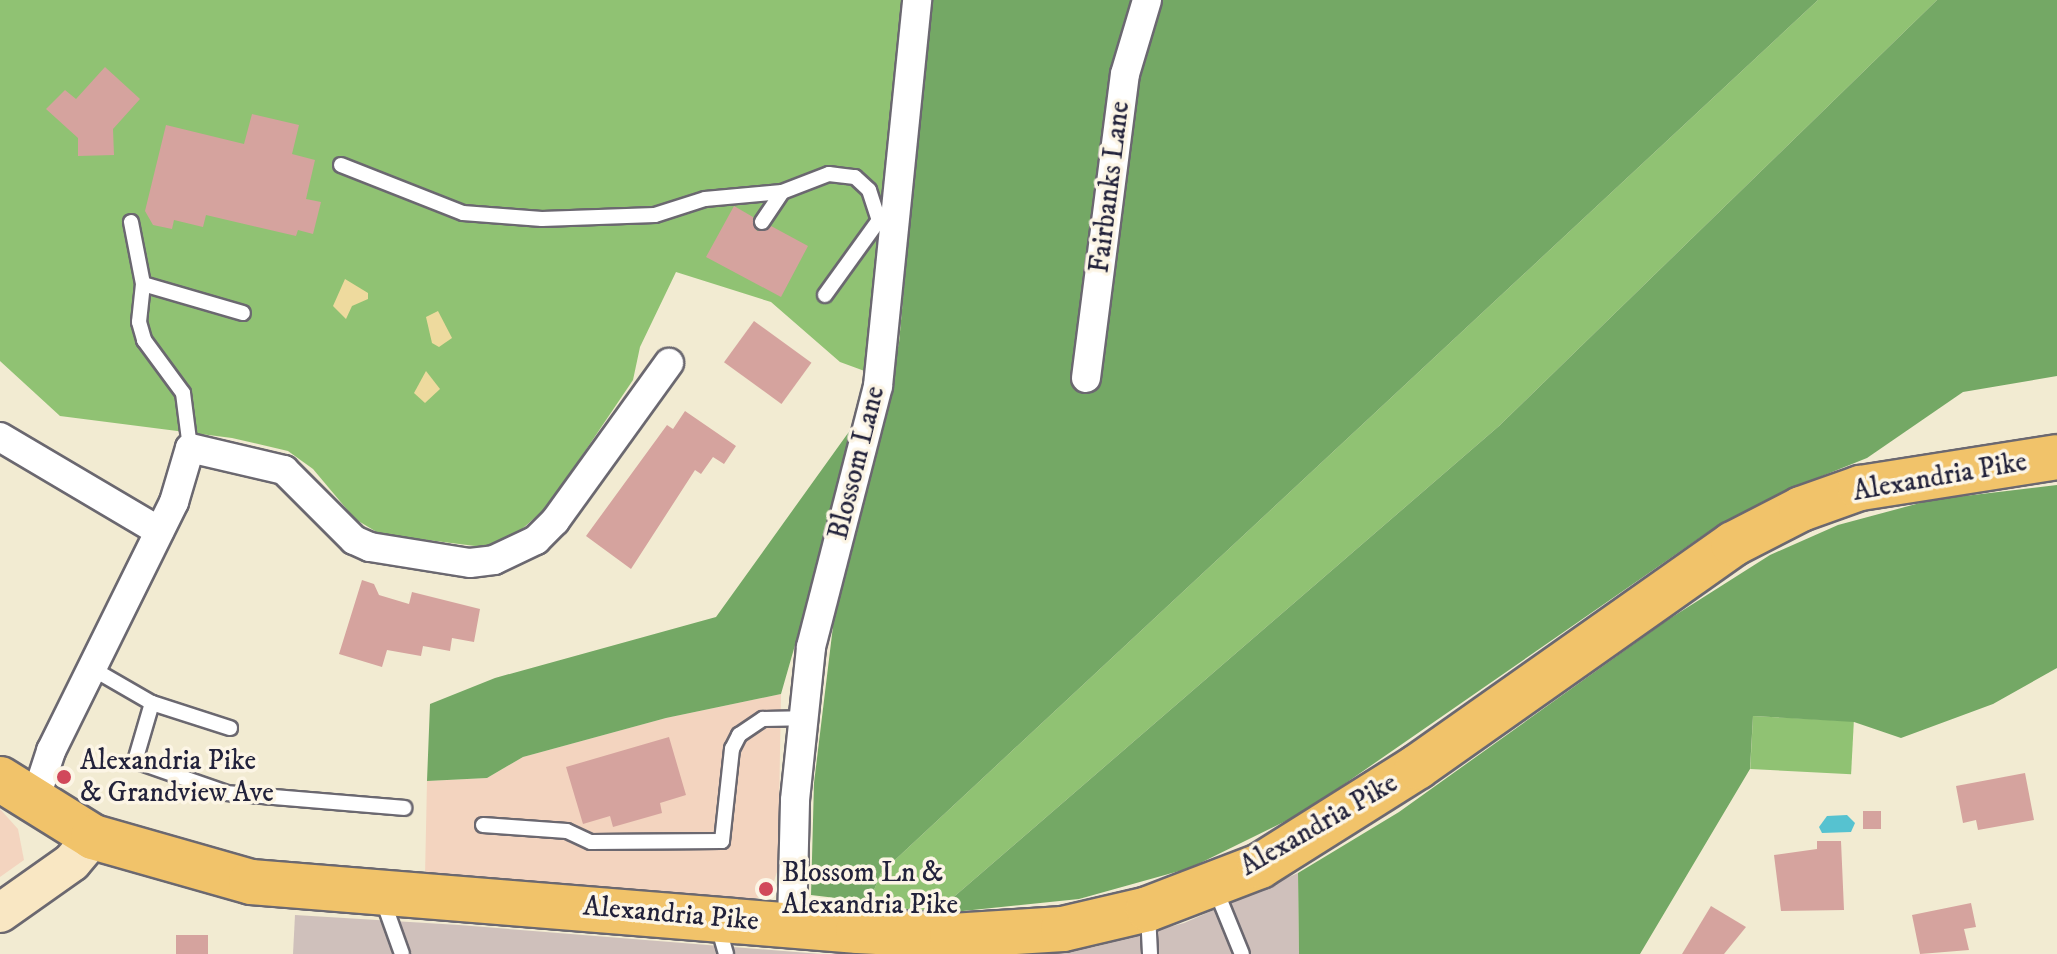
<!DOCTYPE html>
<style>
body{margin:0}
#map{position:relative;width:2057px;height:954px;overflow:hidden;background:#f2ebd2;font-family:"IM FELL DW Pica",serif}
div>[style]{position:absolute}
.built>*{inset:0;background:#f3d4bf}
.industrial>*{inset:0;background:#cfc0bb}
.green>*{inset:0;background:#90c273;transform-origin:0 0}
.forest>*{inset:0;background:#74a865}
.sand>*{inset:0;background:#eeda9e}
.water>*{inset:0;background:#56c2d0}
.building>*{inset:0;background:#d5a39e;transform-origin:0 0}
.roads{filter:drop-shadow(2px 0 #6b6870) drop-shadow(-2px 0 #6b6870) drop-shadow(0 2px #6b6870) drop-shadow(0 -2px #6b6870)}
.lane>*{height:14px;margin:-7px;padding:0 7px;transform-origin:7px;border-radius:7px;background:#fff}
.street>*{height:28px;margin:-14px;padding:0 14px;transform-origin:14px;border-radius:14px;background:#fff}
.secondary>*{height:38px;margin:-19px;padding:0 19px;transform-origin:19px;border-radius:19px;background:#f9e7c3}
.primary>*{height:44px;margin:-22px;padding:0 22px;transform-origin:22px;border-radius:22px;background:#f1c36a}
.dots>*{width:22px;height:22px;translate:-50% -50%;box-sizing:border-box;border:4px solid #fcf5e5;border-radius:50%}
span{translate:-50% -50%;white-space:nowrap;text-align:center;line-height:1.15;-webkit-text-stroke:7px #fcf5e5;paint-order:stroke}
.street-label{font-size:28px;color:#22223b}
.poi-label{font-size:28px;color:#22223b}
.left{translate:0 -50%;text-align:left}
</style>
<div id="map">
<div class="built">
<div style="clip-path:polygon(781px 694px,778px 869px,771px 890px,761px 897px,744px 900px,425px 876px,427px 781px,487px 778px,523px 757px,666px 718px)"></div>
<div style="clip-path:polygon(0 809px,18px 829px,24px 860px,0 877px)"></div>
</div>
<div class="industrial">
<div style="clip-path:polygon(1298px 873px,1299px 954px,1033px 954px,1094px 947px,1184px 923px)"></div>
<div style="clip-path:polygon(295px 915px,459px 925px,821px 954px,293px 954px)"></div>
</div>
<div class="green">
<div style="clip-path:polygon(0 0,905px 0,870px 373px,840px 362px,771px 302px,676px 272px,640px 347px,633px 380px,548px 506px,513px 537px,483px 547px,380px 534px,355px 519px,313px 469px,288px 451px,232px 438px,60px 416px,0 361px)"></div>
<div style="clip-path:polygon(1818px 0,1937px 0,1499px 426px,934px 914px,869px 902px,881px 873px)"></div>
<div style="left:1753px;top:716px;width:101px;height:53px;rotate:3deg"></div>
</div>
<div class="forest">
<div style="clip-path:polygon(930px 0,1818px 0,881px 873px,869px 902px,811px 895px,814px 783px,834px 618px,899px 343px)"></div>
<div style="clip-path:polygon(1937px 0,2057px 0,2057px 376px,1963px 392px,1867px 458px,1787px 490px,1708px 532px,1304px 812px,1190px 868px,1079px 899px,934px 914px,1499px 426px)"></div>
<div style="clip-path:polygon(861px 415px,781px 694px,666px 718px,523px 757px,487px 778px,427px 781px,430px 704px,495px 678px,716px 617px)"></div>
<div style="clip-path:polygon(2057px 485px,2057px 668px,1993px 704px,1901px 738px,1854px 722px,1753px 716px,1750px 769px,1640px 954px,1299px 954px,1298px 873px,1399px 812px,1666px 621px,1770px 555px,1838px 525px,1931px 500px)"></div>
</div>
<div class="sand">
<div style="clip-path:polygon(345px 279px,368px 293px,368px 299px,352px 306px,346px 319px,333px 306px)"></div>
<div style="clip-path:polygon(438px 311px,452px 338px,439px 347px,432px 343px,426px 317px)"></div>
<div style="clip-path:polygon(426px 371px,440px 389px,425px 403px,414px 393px)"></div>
</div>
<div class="water">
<div style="clip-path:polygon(1847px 815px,1855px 823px,1851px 832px,1822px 833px,1819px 827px,1827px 816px)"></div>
</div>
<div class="building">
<div style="clip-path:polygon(105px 67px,140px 99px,113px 129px,114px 155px,78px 156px,78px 138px,46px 109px,65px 90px,76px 99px)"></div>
<div style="clip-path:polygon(252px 114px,299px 125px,292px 154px,315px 160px,306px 199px,321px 202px,313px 234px,298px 230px,296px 236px,206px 215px,203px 227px,174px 220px,172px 229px,153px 225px,145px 211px,166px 125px,244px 144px)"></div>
<div style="clip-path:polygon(734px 206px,753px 217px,757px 231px,771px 226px,808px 246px,781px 297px,706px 257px)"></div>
<div style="left:754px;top:321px;width:71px;height:51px;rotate:36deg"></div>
<div style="clip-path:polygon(685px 411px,736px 446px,724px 464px,713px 457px,701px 474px,695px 470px,631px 569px,586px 536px,667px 425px,673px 429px)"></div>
<div style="clip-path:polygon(362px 580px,374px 584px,379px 595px,409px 604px,412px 592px,480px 609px,474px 642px,452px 638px,450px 651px,423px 646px,421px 656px,387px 650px,382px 667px,339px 654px)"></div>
<div style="clip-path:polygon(669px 737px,686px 795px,660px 803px,662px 813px,613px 827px,610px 816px,583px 824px,566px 767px)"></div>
<div style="clip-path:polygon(2025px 773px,2034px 820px,1978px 830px,1976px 820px,1963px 823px,1956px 786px)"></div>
<div style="left:1863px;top:811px;width:18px;height:18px"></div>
<div style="clip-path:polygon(1817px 841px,1841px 841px,1844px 910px,1781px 911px,1774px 855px,1817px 849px)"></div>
<div style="clip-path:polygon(1971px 903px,1976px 927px,1964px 929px,1969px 950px,1920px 954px,1912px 915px)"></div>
<div style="clip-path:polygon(1711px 906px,1746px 927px,1724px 954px,1682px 954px)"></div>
<div style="left:176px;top:935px;width:32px;height:19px"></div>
</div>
<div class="roads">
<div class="lane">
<div style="left:341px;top:165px;width:131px;rotate:21.5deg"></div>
<div style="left:463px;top:213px;width:79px;rotate:4.3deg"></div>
<div style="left:542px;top:219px;width:113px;rotate:-2deg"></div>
<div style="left:655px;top:215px;width:52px;rotate:-17.7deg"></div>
<div style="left:705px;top:199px;width:77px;rotate:-5.2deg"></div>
<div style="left:131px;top:222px;width:63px;rotate:79deg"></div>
<div style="left:143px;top:284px;width:38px;rotate:96deg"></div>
<div style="left:139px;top:322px;width:19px;rotate:74deg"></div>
<div style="left:144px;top:340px;width:66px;rotate:53.7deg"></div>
<div style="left:183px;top:393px;width:55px;rotate:82.7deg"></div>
<div style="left:762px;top:222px;width:36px;rotate:-56deg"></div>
<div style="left:782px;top:192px;width:50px;rotate:-21deg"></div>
<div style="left:829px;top:174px;width:26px;rotate:7deg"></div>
<div style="left:855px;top:177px;width:19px;rotate:43deg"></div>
<div style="left:869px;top:190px;width:32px;rotate:72deg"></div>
<div style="left:879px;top:220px;width:17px;rotate:7deg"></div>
<div style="left:143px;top:284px;width:104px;rotate:16.2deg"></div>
<div style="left:825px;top:295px;width:92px;rotate:-54.2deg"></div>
<div style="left:93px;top:669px;width:68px;rotate:30deg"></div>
<div style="left:152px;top:703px;width:60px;rotate:106.3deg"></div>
<div style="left:135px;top:761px;width:97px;rotate:19.2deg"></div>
<div style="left:227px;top:793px;width:178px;rotate:4.8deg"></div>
<div style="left:152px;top:703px;width:82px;rotate:17.8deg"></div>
<div style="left:483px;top:825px;width:84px;rotate:4.1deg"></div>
<div style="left:567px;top:831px;width:26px;rotate:25deg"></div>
<div style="left:591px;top:842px;width:131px;rotate:-0.4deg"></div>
<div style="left:722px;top:841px;width:93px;rotate:-83.8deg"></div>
<div style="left:732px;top:749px;width:16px;rotate:-63deg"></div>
<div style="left:739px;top:735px;width:29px;rotate:-34deg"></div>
<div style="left:763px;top:719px;width:39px;rotate:-1deg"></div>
<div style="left:1215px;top:888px;width:71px;rotate:67.8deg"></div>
<div style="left:382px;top:898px;width:59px;rotate:70.3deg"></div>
<div style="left:1148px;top:913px;width:41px;rotate:87.2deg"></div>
<div style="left:718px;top:926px;width:29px;rotate:74deg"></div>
</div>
<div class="street">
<div style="left:1086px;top:378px;width:306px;rotate:-82.7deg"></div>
<div style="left:1125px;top:74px;width:77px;rotate:-73.4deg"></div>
<div style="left:0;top:437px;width:185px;rotate:30.6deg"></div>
<div style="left:35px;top:800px;width:52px;rotate:-71.9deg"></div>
<div style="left:51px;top:751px;width:278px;rotate:-63.7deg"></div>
<div style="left:174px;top:502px;width:56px;rotate:-73.5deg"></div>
<div style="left:190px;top:448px;width:97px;rotate:13.2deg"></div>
<div style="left:284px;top:470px;width:99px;rotate:45deg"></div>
<div style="left:354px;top:540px;width:17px;rotate:24deg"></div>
<div style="left:370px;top:547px;width:101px;rotate:9.1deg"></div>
<div style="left:470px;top:563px;width:24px;rotate:-7deg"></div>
<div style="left:494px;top:560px;width:47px;rotate:-25.5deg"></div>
<div style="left:536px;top:540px;width:27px;rotate:-45deg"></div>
<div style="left:555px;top:521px;width:195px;rotate:-54.2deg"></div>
<div style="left:792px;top:925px;width:125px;rotate:-88.6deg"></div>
<div style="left:795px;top:800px;width:154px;rotate:-84deg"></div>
<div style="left:811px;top:647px;width:269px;rotate:-75.6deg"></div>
<div style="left:878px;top:386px;width:388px;rotate:-84.2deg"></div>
</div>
<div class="secondary">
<div style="left:0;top:913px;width:88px;rotate:-35.3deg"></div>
<div style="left:72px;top:862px;width:33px;rotate:-50deg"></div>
</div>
<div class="primary">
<div style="left:0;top:779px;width:110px;rotate:31.9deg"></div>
<div style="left:93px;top:837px;width:164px;rotate:15.9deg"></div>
<div style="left:251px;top:882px;width:609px;rotate:4.62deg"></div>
<div style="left:858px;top:931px;width:94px;rotate:3deg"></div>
<div style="left:952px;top:936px;width:111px;rotate:-3.6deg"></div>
<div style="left:1063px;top:929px;width:87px;rotate:-13.2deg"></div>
<div style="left:1148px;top:909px;width:120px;rotate:-21deg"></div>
<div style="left:1260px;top:866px;width:186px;rotate:-32.2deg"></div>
<div style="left:1417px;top:767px;width:387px;rotate:-35.2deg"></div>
<div style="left:1733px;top:544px;width:76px;rotate:-27.2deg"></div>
<div style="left:1801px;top:509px;width:63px;rotate:-19.6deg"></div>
<div style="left:1860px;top:488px;width:199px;rotate:-8.9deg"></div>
</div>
</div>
<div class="dots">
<div style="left:64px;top:777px;background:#d1495b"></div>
<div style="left:766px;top:889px;background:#d1495b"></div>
</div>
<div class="street-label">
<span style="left:1110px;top:187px;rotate:-83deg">Fairbanks Lane</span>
<span style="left:857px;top:463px;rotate:-76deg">Blossom Lane</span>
<span style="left:1940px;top:477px;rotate:-10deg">Alexandria Pike</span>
<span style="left:1319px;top:825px;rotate:-30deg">Alexandria Pike</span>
<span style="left:671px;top:914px;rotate:5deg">Alexandria Pike</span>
</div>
<div class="poi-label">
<span class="left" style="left:80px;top:777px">Alexandria Pike<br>&amp; Grandview Ave</span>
<span class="left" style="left:782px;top:889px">Blossom Ln &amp;<br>Alexandria Pike</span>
</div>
</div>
